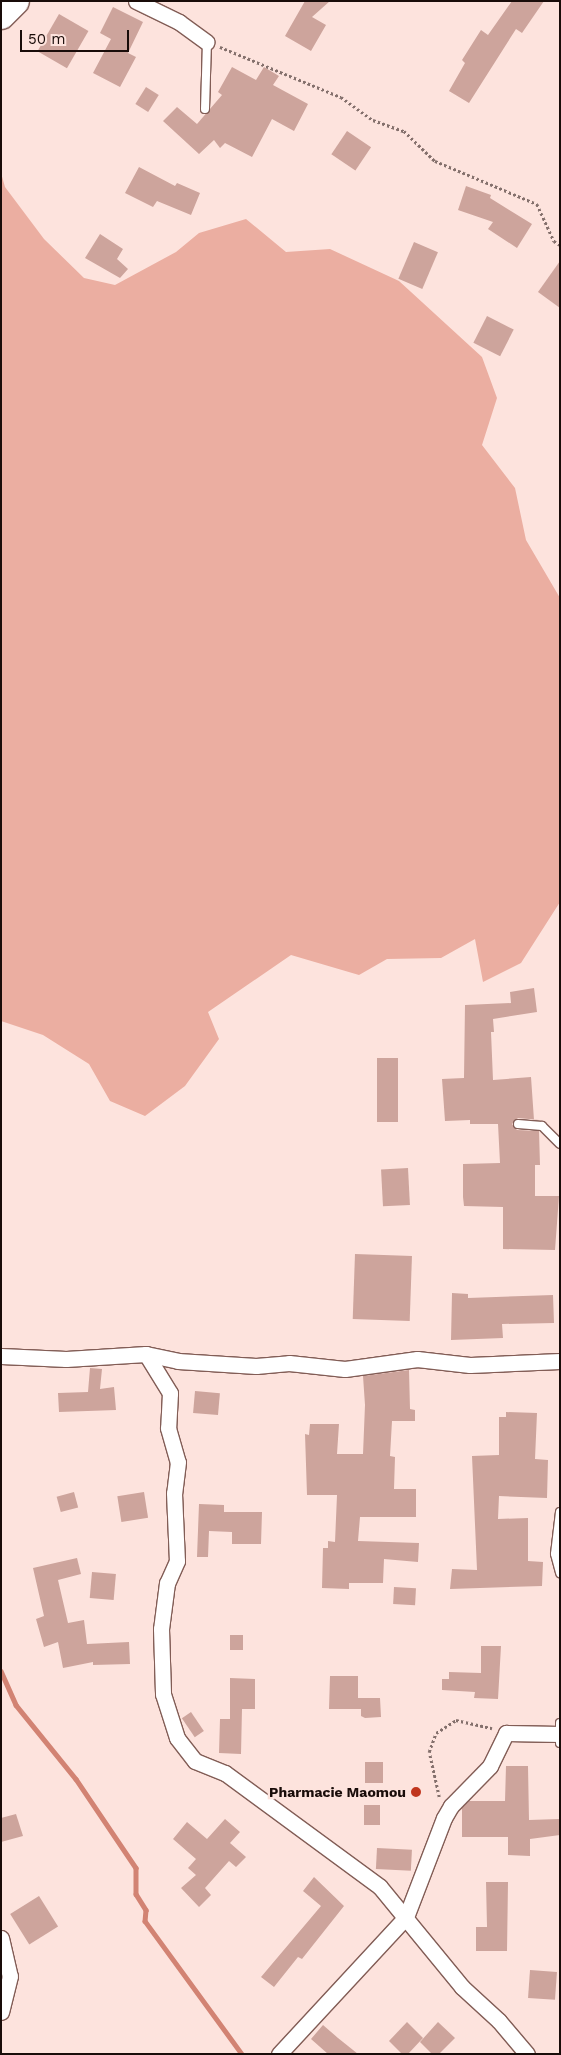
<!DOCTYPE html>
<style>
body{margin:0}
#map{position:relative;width:561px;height:2055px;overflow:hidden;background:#fde3dd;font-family:"Work Sans",sans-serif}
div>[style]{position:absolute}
.green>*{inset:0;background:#ebaea1}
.stream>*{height:4.5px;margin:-2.25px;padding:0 2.25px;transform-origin:2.25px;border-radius:2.25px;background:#d28373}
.building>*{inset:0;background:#cda49c;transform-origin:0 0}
.path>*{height:2.5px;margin-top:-1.25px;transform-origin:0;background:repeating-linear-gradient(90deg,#84706c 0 2.5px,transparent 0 5px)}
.roads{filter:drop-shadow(1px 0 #825d56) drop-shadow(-1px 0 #825d56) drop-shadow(0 1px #825d56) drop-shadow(0 -1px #825d56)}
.service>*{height:8px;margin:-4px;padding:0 4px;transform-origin:4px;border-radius:4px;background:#fff}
.minor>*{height:15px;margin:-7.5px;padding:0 7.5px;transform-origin:7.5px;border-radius:7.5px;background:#fff}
.trunk>*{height:25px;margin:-12.5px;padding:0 12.5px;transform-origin:12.5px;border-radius:12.5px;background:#fff}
.dots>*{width:14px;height:14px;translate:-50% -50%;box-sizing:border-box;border:2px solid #fde3dd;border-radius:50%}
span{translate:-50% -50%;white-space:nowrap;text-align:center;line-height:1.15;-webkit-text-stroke:4.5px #fde3dd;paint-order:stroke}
.poi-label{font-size:14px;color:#190c09;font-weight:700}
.right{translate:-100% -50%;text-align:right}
.frame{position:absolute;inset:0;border:2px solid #190c09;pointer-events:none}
.scale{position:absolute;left:20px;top:30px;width:109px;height:22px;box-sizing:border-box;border:2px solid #190c09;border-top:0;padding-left:6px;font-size:15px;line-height:18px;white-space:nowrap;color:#190c09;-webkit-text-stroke:4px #fde3dd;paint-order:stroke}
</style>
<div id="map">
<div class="green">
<div style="clip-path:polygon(1px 173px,5px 187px,44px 239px,84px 278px,115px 285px,176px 252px,199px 233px,246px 219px,286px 252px,330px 249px,399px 281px,482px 357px,497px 398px,482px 445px,515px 488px,526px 540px,560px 598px,560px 902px,521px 963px,483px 982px,475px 939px,441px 958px,387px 959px,359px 975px,291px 955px,208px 1012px,219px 1039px,185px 1086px,145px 1116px,110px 1101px,89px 1064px,43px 1035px,1px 1021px)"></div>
</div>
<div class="stream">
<div style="left:1px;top:1671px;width:37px;rotate:66deg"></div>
<div style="left:16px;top:1705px;width:95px;rotate:51deg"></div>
<div style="left:76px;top:1779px;width:107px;rotate:56deg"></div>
<div style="left:136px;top:1868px;width:26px;rotate:90deg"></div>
<div style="left:136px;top:1894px;width:19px;rotate:58deg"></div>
<div style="left:146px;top:1910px;width:11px;rotate:95deg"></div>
<div style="left:145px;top:1921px;width:165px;rotate:53.9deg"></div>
</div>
<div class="building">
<div style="clip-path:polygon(305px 1px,330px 1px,312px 17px,326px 25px,311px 51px,285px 36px)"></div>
<div style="clip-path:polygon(512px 1px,544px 1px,522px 33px,516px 29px,469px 103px,449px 91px,465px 63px,462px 60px,481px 30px,488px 35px)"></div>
<div style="clip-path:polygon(113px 7px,143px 22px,128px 53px,136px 57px,120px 87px,93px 73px,111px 39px,100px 33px)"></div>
<div style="left:59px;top:14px;width:34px;height:43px;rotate:30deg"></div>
<div style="clip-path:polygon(232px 67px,256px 80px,264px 67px,279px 76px,273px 85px,308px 104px,294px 131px,272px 119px,252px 157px,225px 143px,220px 148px,214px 140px,199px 154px,163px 121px,177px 107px,197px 124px,222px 95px,218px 92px)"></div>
<div style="left:146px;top:87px;width:15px;height:20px;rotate:32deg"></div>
<div style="left:347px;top:131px;width:29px;height:28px;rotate:34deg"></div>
<div style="clip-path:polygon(139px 167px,175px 186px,177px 183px,200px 193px,191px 215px,157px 201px,153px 207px,125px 193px)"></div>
<div style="clip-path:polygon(466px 186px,491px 195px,490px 198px,532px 224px,517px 248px,488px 229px,493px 222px,458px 210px)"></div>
<div style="clip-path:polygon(100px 234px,123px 249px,117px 259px,128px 269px,120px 278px,85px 258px)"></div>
<div style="left:414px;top:242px;width:26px;height:40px;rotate:23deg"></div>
<div style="clip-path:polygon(560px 261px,560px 308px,538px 292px)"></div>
<div style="left:487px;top:316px;width:30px;height:30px;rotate:27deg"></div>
<div style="clip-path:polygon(534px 988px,537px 1012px,493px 1019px,494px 1032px,491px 1032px,493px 1080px,531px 1077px,534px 1120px,539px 1120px,518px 1118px,512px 1124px,517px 1130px,539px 1131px,540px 1165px,535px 1165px,535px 1196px,559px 1196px,555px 1250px,503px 1249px,503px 1207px,464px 1206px,463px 1197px,463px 1164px,500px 1163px,498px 1124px,470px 1124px,470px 1120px,445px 1121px,442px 1079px,464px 1078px,465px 1005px,511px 1003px,510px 992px)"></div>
<div style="left:377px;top:1058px;width:21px;height:64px"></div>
<div style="left:408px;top:1168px;width:37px;height:27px;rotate:87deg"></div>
<div style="left:355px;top:1254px;width:57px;height:65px;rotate:2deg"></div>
<div style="clip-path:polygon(452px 1293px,468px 1294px,468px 1298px,553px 1295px,554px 1323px,502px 1324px,503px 1338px,451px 1340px)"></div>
<div style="clip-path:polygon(90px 1368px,102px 1369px,100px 1389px,114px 1387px,116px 1410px,59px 1412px,58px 1393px,88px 1392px)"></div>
<div style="clip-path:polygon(409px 1370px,410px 1409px,415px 1410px,415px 1421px,392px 1421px,390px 1456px,395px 1457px,394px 1489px,416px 1489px,416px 1517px,360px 1517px,358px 1541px,419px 1543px,418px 1562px,384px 1559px,383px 1583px,349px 1583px,349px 1589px,322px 1588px,323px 1548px,328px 1548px,328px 1541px,335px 1542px,337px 1495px,307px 1495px,305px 1434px,309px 1435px,310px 1424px,339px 1424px,337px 1454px,363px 1454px,365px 1405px,363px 1376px)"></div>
<div style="left:195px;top:1391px;width:25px;height:22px;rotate:5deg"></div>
<div style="clip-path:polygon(506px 1412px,537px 1413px,535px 1459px,548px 1460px,547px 1498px,499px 1496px,498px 1519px,528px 1518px,528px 1561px,543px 1562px,542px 1586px,450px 1589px,452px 1569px,477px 1570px,472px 1456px,499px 1455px,499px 1417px,506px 1417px)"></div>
<div style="left:74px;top:1492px;width:16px;height:18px;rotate:75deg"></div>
<div style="left:144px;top:1492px;width:26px;height:27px;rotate:81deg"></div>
<div style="clip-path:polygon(199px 1504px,224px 1505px,224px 1512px,262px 1512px,261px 1544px,232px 1544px,232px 1532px,209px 1531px,208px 1557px,197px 1557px)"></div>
<div style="clip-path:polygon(77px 1558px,81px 1574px,58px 1580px,68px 1623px,84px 1620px,87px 1644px,129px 1642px,130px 1664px,93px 1665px,93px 1662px,63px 1668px,58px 1642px,44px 1647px,36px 1619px,44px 1616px,33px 1568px)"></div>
<div style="left:92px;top:1572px;width:24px;height:26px;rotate:5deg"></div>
<div style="left:394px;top:1587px;width:22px;height:17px;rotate:3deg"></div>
<div style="left:230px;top:1635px;width:13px;height:15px"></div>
<div style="clip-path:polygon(481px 1646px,501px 1646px,498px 1699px,474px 1698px,475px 1692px,442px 1690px,442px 1679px,449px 1679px,449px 1672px,481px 1673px)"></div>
<div style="clip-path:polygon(330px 1676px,358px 1676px,358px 1698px,380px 1698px,381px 1717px,365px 1718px,361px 1716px,361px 1709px,329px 1709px)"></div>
<div style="clip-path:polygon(230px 1678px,255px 1679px,255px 1709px,242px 1709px,241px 1754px,219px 1753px,220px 1719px,230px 1719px)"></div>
<div style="left:191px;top:1712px;width:23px;height:11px;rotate:56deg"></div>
<div style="left:365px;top:1762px;width:18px;height:21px"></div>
<div style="clip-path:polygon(506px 1766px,528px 1766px,529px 1820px,559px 1819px,560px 1835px,530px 1839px,530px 1856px,508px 1855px,508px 1837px,462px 1837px,462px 1808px,469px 1801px,505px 1801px)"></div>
<div style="left:364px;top:1805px;width:16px;height:20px"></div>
<div style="clip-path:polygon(16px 1814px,23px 1836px,1px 1842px,1px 1818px)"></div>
<div style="clip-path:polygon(225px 1819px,240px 1832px,230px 1843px,246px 1857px,236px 1867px,229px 1861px,205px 1888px,211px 1895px,199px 1907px,181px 1888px,196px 1875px,188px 1868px,196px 1859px,173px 1839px,187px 1822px,207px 1839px)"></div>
<div style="left:377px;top:1848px;width:35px;height:21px;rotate:3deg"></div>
<div style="clip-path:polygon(314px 1877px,344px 1906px,302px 1959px,298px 1957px,274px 1987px,261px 1977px,321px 1906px,303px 1891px)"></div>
<div style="clip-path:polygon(486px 1882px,508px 1882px,507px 1951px,476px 1951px,476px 1927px,487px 1927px)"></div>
<div style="left:39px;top:1896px;width:36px;height:34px;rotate:58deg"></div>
<div style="left:530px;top:1970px;width:27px;height:28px;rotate:4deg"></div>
<div style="clip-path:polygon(407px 2022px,423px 2038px,408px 2054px,402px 2054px,389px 2041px)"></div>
<div style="clip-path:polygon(438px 2022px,455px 2038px,439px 2054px,432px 2054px,420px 2042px)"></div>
<div style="clip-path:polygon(323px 2025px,338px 2038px,358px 2054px,328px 2054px,311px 2039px)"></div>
</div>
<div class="path">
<div style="left:220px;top:47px;width:131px;rotate:22.5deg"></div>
<div style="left:341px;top:97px;width:39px;rotate:36deg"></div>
<div style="left:373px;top:120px;width:33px;rotate:20deg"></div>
<div style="left:404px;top:131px;width:43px;rotate:44.1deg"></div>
<div style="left:435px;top:161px;width:111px;rotate:22.9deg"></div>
<div style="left:537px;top:204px;width:41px;rotate:65.3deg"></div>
<div style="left:554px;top:241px;width:7px;rotate:34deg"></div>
<div style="left:439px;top:1797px;width:46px;rotate:-102.5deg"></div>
<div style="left:429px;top:1752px;width:20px;rotate:-70deg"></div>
<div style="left:436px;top:1733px;width:24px;rotate:-33deg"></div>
<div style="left:456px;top:1720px;width:37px;rotate:13deg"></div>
</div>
<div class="roads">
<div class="service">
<div style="left:205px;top:109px;width:67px;rotate:-88.3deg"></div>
<div style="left:518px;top:1124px;width:24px;rotate:5deg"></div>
<div style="left:542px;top:1126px;width:25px;rotate:45deg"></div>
<div style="left:560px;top:1512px;width:42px;rotate:96.8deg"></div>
<div style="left:555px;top:1554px;width:20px;rotate:75deg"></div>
<div style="left:560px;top:1723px;width:20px;rotate:90deg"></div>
</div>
<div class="minor">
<div style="left:136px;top:1px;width:48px;rotate:26deg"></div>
<div style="left:179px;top:22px;width:34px;rotate:36deg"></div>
<div style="left:146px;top:1354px;width:46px;rotate:58.4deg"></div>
<div style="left:170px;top:1393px;width:35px;rotate:93deg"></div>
<div style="left:168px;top:1428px;width:35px;rotate:74deg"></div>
<div style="left:178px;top:1462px;width:31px;rotate:97deg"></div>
<div style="left:174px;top:1493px;width:68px;rotate:87.5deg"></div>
<div style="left:177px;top:1561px;width:24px;rotate:114deg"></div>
<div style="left:167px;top:1583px;width:46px;rotate:97.4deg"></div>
<div style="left:161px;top:1629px;width:65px;rotate:88.2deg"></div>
<div style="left:163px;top:1694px;width:46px;rotate:72.3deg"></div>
<div style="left:177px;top:1738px;width:29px;rotate:52deg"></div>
<div style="left:195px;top:1761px;width:32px;rotate:22deg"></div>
<div style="left:225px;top:1773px;width:192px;rotate:36.3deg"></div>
<div style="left:380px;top:1887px;width:129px;rotate:50.6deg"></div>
<div style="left:462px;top:1987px;width:50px;rotate:42.6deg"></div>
<div style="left:499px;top:2021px;width:43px;rotate:49.7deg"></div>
<div style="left:1px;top:1356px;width:65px;rotate:2.6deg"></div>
<div style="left:66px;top:1359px;width:80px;rotate:-3.6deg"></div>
<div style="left:146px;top:1354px;width:33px;rotate:12deg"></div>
<div style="left:178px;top:1361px;width:78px;rotate:3.7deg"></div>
<div style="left:256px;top:1366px;width:33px;rotate:-5deg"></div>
<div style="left:289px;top:1363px;width:56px;rotate:6.1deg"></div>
<div style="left:345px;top:1369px;width:73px;rotate:-7.9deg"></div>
<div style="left:417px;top:1359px;width:53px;rotate:6.5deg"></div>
<div style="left:470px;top:1365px;width:90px;rotate:-2.5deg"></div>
<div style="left:1px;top:1938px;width:39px;rotate:77deg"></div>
<div style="left:10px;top:1976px;width:37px;rotate:104deg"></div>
<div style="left:279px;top:2054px;width:187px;rotate:-47.2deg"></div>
<div style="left:406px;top:1917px;width:106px;rotate:-69deg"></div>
<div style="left:444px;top:1818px;width:14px;rotate:-60deg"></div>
<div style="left:451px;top:1806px;width:56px;rotate:-45.7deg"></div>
<div style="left:490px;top:1766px;width:37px;rotate:-64deg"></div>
<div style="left:506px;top:1733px;width:54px;rotate:1.1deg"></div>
</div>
<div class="trunk">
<div style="left:1px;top:16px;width:21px;rotate:-45deg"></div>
</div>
</div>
<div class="dots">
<div style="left:416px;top:1792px;background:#c0351d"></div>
</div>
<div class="poi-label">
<span class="right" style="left:406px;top:1792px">Pharmacie Maomou</span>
</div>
<div class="frame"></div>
<div class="scale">50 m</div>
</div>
